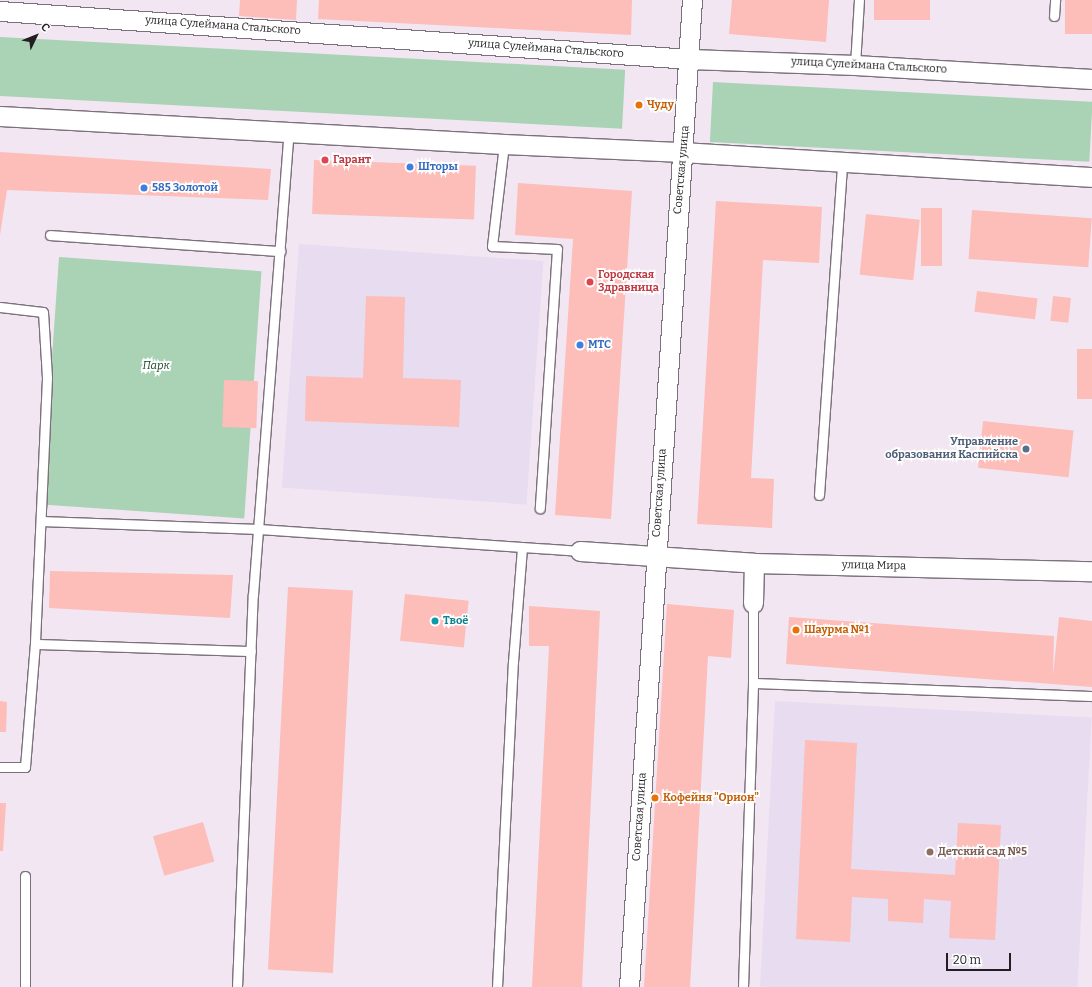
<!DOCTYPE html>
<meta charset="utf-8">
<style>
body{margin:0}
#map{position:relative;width:1092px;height:987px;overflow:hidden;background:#f2e6f3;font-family:Bitter,serif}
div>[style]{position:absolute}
.education>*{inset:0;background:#e7dcf0;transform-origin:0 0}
.green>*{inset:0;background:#aad3b5;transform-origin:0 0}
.building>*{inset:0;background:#fdbdb9;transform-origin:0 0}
.roads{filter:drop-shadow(1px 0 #7b717c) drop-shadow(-1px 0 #7b717c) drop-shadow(0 1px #7b717c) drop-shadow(0 -1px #7b717c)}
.lane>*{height:9px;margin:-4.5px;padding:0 4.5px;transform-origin:4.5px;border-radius:4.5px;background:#fff}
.street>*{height:19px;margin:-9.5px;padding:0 9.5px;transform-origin:9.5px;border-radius:9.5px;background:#fff}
.dots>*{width:11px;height:11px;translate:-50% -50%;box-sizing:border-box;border:2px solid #fff;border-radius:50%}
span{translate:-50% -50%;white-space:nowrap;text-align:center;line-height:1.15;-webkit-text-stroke:3.5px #fff;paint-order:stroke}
.street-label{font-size:11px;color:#221e22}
.food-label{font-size:11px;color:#c56008;font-weight:700}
.left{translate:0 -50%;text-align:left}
.health-label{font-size:11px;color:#be3a42;font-weight:700}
.shop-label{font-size:11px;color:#366cbe;font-weight:700}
.park-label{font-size:11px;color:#154628;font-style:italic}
.service-label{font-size:11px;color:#4e5e75;font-weight:700}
.right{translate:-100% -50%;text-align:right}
.culture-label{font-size:11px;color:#0d838f;font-weight:700}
.education-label{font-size:11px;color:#785e54;font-weight:700}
.north{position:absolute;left:16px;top:16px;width:40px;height:40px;-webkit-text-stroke:3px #fff;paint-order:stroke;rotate:47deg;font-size:11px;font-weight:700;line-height:16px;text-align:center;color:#221e22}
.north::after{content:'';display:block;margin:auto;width:14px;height:18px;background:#221e22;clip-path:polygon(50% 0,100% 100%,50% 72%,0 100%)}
.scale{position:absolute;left:946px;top:953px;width:65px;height:18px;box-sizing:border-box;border:2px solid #221e22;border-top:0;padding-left:5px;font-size:12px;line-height:14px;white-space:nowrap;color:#221e22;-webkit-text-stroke:3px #fff;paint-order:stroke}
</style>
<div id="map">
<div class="education">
<div style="left:299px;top:244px;width:245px;height:244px;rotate:4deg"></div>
<div style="left:775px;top:701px;width:317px;height:286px;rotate:3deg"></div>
</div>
<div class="green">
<div style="left:0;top:37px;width:626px;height:59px;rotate:3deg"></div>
<div style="left:713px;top:82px;width:380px;height:60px;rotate:3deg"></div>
<div style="left:59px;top:257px;width:203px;height:248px;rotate:4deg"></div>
</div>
<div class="building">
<div style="clip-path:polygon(240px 0,297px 0,296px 20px,239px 16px)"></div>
<div style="clip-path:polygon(319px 0,632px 0,631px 35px,318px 19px)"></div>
<div style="clip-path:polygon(732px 0,829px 0,826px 42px,729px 34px)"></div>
<div style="left:874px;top:0;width:56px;height:20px"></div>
<div style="left:1065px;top:0;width:27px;height:34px"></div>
<div style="clip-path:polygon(0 152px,271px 169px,268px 200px,7px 190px,0 235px)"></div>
<div style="left:314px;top:160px;width:162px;height:54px;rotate:2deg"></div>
<div style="clip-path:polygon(518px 183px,632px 191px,611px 519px,555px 515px,573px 239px,515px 235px)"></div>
<div style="clip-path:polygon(716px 201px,822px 207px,819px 263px,763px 260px,751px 478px,774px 479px,772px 528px,697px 524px)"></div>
<div style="left:921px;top:208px;width:21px;height:58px"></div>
<div style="left:972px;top:210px;width:120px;height:49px;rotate:4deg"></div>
<div style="left:866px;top:214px;width:54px;height:61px;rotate:6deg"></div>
<div style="left:977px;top:291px;width:61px;height:21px;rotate:7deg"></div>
<div style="clip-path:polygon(366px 296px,405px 297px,403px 378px,461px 380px,459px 427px,305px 421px,306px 376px,363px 378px)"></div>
<div style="left:1053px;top:296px;width:18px;height:25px;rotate:6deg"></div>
<div style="left:1077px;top:349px;width:15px;height:50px"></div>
<div style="left:224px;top:380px;width:34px;height:47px;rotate:2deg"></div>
<div style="left:983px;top:421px;width:91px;height:47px;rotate:6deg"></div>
<div style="clip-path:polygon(50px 571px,233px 575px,230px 618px,49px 608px)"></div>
<div style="left:288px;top:587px;width:65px;height:383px;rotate:3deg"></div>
<div style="left:405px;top:594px;width:64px;height:47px;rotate:6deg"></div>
<div style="clip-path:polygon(667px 604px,734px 610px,731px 658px,708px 656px,690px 987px,644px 987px)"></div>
<div style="clip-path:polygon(529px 606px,600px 611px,582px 987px,532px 987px,549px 646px,529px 646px)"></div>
<div style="clip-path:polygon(789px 617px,1054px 636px,1053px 676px,1059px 617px,1092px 621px,1092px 687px,786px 664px)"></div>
<div style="clip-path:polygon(0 701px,7px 702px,6px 732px,0 732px)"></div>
<div style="clip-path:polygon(805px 740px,857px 743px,851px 869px,955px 875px,958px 823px,1001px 825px,995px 940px,949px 938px,951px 901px,924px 899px,923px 923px,888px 921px,888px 899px,852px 897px,850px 942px,796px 939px)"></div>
<div style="clip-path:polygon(0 803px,6px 803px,3px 851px,0 851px)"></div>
<div style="left:203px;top:822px;width:41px;height:52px;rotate:74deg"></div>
</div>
<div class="roads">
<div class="lane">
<div style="left:1054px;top:16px;width:16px;rotate:-86deg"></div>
<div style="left:855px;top:65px;width:65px;rotate:-86.5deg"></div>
<div style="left:504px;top:144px;width:103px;rotate:96.7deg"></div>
<div style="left:492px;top:246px;width:65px;rotate:2.6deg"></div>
<div style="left:557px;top:249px;width:260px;rotate:93.8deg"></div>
<div style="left:50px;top:235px;width:231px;rotate:4deg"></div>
<div style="left:0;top:307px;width:43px;rotate:6.6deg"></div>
<div style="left:43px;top:312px;width:66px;rotate:86.5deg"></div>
<div style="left:47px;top:378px;width:266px;rotate:92.6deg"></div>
<div style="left:819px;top:495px;width:332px;rotate:-86deg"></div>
<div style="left:41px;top:521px;width:218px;rotate:2.1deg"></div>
<div style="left:259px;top:529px;width:322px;rotate:3.9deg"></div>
<div style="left:753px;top:603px;width:80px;rotate:90deg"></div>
<div style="left:753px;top:683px;width:339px;rotate:2.2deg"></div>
<div style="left:0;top:767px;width:25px"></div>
<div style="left:25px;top:767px;width:123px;rotate:-85.4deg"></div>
<div style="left:35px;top:644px;width:216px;rotate:1.9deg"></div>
<div style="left:25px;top:987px;width:111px;rotate:-90deg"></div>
<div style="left:237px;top:987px;width:392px;rotate:-87.7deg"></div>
<div style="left:253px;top:595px;width:464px;rotate:-85.6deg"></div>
<div style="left:497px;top:987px;width:325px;rotate:-87.2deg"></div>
<div style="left:513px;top:662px;width:115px;rotate:-85.5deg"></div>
<div style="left:743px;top:987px;width:304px;rotate:-88.1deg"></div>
</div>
<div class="street">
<div style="left:0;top:11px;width:692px;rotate:3.98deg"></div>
<div style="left:690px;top:59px;width:165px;rotate:2.1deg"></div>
<div style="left:855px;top:65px;width:237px;rotate:3.4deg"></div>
<div style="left:0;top:116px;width:505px;rotate:3.18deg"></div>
<div style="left:504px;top:144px;width:179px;rotate:2.6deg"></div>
<div style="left:683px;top:152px;width:410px;rotate:3.5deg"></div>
<div style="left:580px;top:551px;width:174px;rotate:3.9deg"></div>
<div style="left:754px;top:563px;width:338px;rotate:1.4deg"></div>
<div style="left:753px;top:603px;width:40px;rotate:-88.6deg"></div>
<div style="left:629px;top:987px;width:989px;rotate:-86.35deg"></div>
</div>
</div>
<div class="dots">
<div style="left:639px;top:105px;background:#e8710a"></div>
<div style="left:325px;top:160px;background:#e0444e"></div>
<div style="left:410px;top:167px;background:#3f7fe0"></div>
<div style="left:144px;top:188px;background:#3f7fe0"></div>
<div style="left:590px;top:282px;background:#e0444e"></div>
<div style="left:580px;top:345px;background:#3f7fe0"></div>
<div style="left:1026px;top:449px;background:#5c6f8a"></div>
<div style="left:435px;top:621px;background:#0f9aa8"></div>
<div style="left:796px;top:630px;background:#e8710a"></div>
<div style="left:655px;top:798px;background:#e8710a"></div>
<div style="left:930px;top:852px;background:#8d6e63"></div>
</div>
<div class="street-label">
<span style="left:223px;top:26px;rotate:4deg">улица Сулеймана Стальского</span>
<span style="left:546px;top:49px;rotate:4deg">улица Сулеймана Стальского</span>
<span style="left:869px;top:66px;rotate:3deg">улица Сулеймана Стальского</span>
<span style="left:682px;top:170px;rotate:-85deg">Советская улица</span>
<span style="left:660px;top:493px;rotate:-86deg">Советская улица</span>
<span style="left:874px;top:566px;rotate:1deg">улица Мира</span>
<span style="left:640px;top:817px;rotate:-86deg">Советская улица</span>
</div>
<div class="food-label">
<span class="left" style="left:647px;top:105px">Чуду</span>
<span class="left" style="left:804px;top:630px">Шаурма №1</span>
<span class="left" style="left:663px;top:798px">Кофейня "Орион"</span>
</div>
<div class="health-label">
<span class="left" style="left:333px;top:160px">Гарант</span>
<span class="left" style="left:598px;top:282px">Городская<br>Здравница</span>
</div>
<div class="shop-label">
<span class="left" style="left:418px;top:167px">Шторы</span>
<span class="left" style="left:152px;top:188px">585 Золотой</span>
<span class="left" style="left:588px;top:345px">МТС</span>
</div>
<div class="park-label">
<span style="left:156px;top:366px">Парк</span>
</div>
<div class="service-label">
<span class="right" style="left:1018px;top:449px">Управление<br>образования Каспийска</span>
</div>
<div class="culture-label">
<span class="left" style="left:443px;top:621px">Твоё</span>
</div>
<div class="education-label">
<span class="left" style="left:938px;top:852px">Детский сад №5</span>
</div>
<div class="north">С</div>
<div class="scale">20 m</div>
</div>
